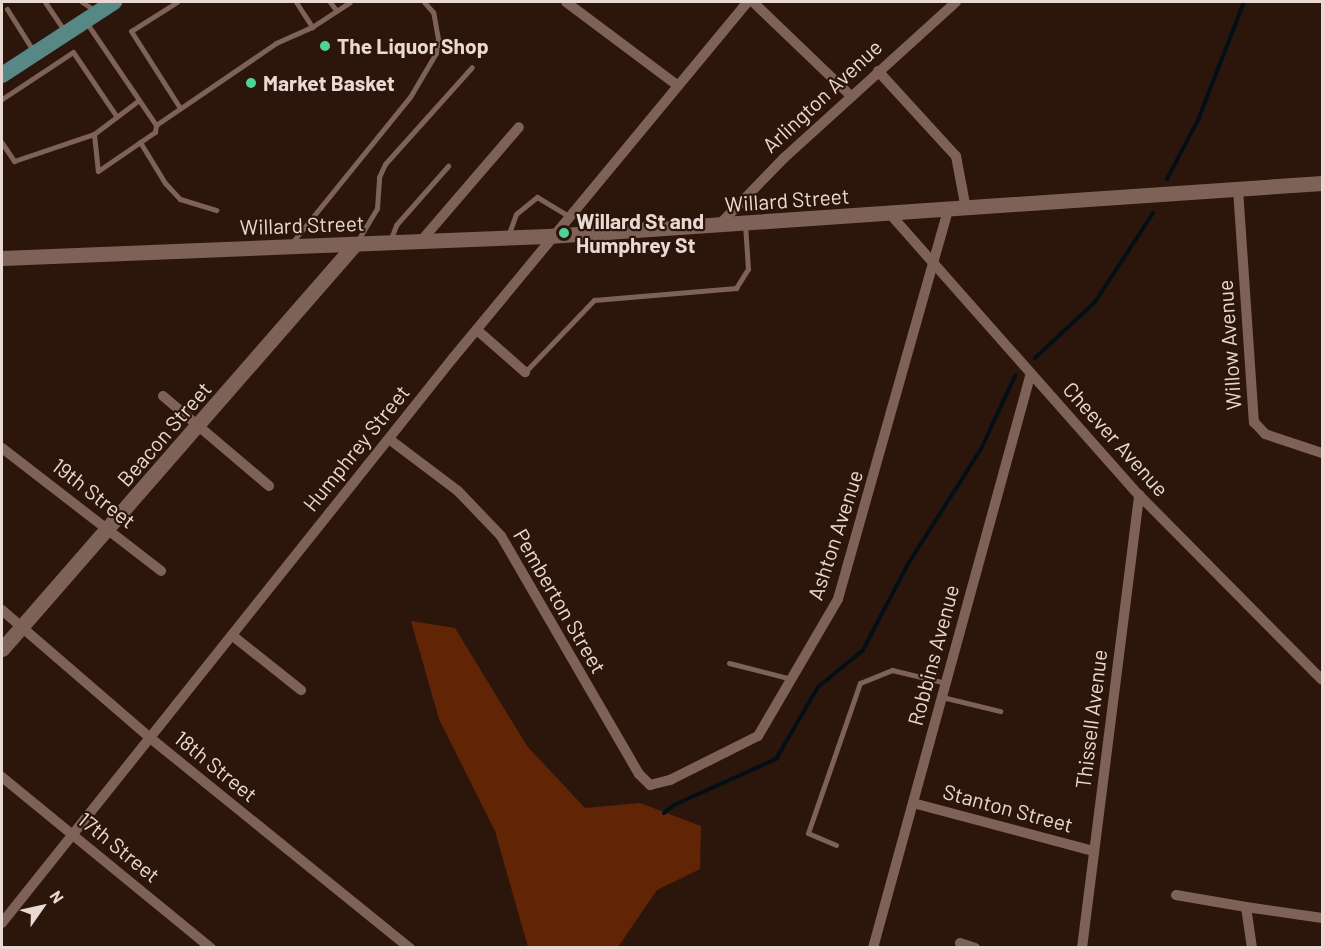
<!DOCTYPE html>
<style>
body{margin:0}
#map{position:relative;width:1324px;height:949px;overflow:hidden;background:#2c160c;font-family:Barlow,sans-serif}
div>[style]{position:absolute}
.green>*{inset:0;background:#612505}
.stream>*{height:4px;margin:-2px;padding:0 2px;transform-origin:2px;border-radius:2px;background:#030f16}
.lane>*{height:5px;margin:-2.5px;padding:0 2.5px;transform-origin:2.5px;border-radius:2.5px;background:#7f6257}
.street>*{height:10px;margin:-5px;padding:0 5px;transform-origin:5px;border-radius:5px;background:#7f6257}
.secondary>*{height:15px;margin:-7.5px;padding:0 7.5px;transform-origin:7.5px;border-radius:7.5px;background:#7f6257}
.primary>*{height:16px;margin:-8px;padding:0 8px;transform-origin:8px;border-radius:8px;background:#588885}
.dots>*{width:16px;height:16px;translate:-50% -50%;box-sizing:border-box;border:3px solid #2c160c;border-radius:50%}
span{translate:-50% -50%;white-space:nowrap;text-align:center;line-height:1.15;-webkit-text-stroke:4.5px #2c160c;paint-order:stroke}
.poi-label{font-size:21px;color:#ead9d3;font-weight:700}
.left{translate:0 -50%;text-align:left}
.street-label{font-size:21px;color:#ead9d3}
.frame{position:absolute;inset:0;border:3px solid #ead9d3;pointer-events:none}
.north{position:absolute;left:12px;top:877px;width:60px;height:60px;-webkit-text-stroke:4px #2c160c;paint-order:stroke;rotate:56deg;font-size:16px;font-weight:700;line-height:24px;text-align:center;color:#ead9d3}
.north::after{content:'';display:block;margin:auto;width:21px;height:27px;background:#ead9d3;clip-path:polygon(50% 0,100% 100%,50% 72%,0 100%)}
</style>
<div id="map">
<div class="green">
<div style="clip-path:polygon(411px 621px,455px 628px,527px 746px,585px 808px,640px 803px,701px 826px,700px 869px,657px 890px,618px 947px,528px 947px,495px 831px,439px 719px)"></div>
</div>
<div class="stream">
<div style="left:1167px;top:179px;width:67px;rotate:-62.3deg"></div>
<div style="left:1198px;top:120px;width:127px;rotate:-68.7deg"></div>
<div style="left:1035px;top:358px;width:82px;rotate:-43deg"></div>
<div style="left:1095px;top:302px;width:106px;rotate:-56.9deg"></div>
<div style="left:664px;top:813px;width:13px;rotate:-39deg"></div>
<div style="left:674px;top:805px;width:112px;rotate:-24.3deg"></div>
<div style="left:776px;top:759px;width:83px;rotate:-59.7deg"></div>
<div style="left:818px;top:687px;width:58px;rotate:-39.4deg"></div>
<div style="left:863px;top:650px;width:97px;rotate:-62.4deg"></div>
<div style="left:908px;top:564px;width:136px;rotate:-57.6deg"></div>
<div style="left:981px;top:449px;width:81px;rotate:-65deg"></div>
</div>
<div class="lane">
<div style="left:45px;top:2px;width:36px;rotate:56deg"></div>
<div style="left:82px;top:2px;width:17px;rotate:33deg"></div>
<div style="left:177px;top:2px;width:54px;rotate:147.8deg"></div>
<div style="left:131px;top:31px;width:91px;rotate:57.5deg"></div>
<div style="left:296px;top:2px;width:30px;rotate:57deg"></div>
<div style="left:330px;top:2px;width:10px;rotate:53deg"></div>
<div style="left:7px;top:9px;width:51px;rotate:57.9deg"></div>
<div style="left:86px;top:22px;width:125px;rotate:55.8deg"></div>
<div style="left:2px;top:99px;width:85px;rotate:-33.5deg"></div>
<div style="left:73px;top:52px;width:78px;rotate:55.9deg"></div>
<div style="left:94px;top:134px;width:37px;rotate:84deg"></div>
<div style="left:98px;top:171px;width:69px;rotate:-34.4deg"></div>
<div style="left:155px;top:132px;width:7px;rotate:-82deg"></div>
<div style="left:156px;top:125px;width:145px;rotate:-34.3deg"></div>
<div style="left:276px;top:43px;width:39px;rotate:-24deg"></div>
<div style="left:312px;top:27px;width:45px;rotate:-33.3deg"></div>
<div style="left:140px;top:142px;width:48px;rotate:58.6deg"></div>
<div style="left:165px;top:183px;width:22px;rotate:47deg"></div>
<div style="left:180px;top:199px;width:38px;rotate:17deg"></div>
<div style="left:2px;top:143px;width:22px;rotate:56deg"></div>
<div style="left:14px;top:161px;width:84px;rotate:-18.6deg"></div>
<div style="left:94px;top:134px;width:56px;rotate:-37.1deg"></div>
<div style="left:508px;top:236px;width:23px;rotate:-70deg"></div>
<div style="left:516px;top:214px;width:27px;rotate:-39deg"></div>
<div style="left:537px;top:197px;width:39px;rotate:31deg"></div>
<div style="left:358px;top:240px;width:37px;rotate:-59deg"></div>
<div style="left:377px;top:208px;width:31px;rotate:-86deg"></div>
<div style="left:379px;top:177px;width:14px;rotate:-65deg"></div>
<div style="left:385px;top:164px;width:130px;rotate:-48.1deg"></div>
<div style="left:390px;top:241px;width:17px;rotate:-69deg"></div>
<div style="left:396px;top:225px;width:79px;rotate:-48.6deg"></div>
<div style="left:290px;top:245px;width:191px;rotate:-51deg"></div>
<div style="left:410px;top:97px;width:51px;rotate:-59.4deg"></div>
<div style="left:436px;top:53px;width:14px;rotate:-82deg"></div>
<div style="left:438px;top:39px;width:27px;rotate:-100deg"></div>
<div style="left:433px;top:12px;width:13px;rotate:-132deg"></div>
<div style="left:525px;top:372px;width:100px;rotate:-46.2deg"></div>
<div style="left:594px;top:300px;width:143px;rotate:-4.8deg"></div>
<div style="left:736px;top:288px;width:22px;rotate:-58deg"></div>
<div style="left:748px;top:269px;width:45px;rotate:-93.8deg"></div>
<div style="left:729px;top:663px;width:65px;rotate:14.3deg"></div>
<div style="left:942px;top:697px;width:60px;rotate:13.6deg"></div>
<div style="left:836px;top:845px;width:30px;rotate:-157deg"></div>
<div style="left:808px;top:833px;width:159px;rotate:-70.9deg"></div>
<div style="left:860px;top:683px;width:35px;rotate:-22deg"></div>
<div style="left:892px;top:670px;width:56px;rotate:13.5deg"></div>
</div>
<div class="street">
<div style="left:566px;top:2px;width:139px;rotate:36.8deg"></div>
<div style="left:753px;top:2px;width:134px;rotate:43.8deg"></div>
<div style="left:878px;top:71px;width:115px;rotate:47.5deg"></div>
<div style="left:956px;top:156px;width:54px;rotate:79.3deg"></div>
<div style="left:1238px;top:189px;width:234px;rotate:86.1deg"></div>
<div style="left:1254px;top:422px;width:16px;rotate:47deg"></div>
<div style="left:1265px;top:434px;width:60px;rotate:18.4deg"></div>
<div style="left:890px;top:214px;width:375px;rotate:48.5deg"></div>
<div style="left:1139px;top:495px;width:260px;rotate:45.3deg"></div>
<div style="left:719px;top:225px;width:93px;rotate:-45.9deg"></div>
<div style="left:784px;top:158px;width:232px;rotate:-42.2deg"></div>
<div style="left:421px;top:241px;width:150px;rotate:-49.3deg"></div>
<div style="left:477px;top:330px;width:64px;rotate:41.2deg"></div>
<div style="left:163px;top:396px;width:139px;rotate:40.3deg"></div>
<div style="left:389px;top:439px;width:86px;rotate:37deg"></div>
<div style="left:458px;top:491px;width:62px;rotate:46.3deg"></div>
<div style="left:501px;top:536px;width:275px;rotate:59.9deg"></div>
<div style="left:639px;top:774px;width:16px;rotate:45deg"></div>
<div style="left:650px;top:785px;width:21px;rotate:-14deg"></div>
<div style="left:670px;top:780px;width:98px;rotate:-26.6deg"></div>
<div style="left:758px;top:736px;width:159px;rotate:-59.7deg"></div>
<div style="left:838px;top:599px;width:404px;rotate:-74.2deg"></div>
<div style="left:2px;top:448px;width:201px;rotate:37.7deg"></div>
<div style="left:2px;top:610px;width:194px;rotate:40.8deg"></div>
<div style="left:149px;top:737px;width:336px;rotate:39deg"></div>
<div style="left:233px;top:636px;width:87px;rotate:38.5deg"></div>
<div style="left:2px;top:777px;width:270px;rotate:39.3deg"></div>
<div style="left:913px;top:803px;width:187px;rotate:14.9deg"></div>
<div style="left:1176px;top:895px;width:71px;rotate:9.7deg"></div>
<div style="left:2px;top:923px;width:723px;rotate:-51.4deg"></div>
<div style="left:453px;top:358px;width:462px;rotate:-50.4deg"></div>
<div style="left:960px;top:943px;width:16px;rotate:18deg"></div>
<div style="left:873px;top:948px;width:596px;rotate:-74.64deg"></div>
<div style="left:1082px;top:948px;width:457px;rotate:-82.8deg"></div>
<div style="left:1252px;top:948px;width:41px;rotate:-98.3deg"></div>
<div style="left:1246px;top:907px;width:77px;rotate:8.2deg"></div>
</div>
<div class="secondary">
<div style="left:2px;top:258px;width:546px;rotate:-2.31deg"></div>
<div style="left:548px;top:236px;width:776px;rotate:-3.92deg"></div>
<div style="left:2px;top:649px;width:537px;rotate:-48.92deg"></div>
</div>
<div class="primary">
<div style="left:2px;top:75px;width:134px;rotate:-33.1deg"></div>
</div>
<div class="dots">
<div style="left:325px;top:46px;background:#4dd39a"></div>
<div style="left:251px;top:83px;background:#4dd39a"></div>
<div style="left:564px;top:233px;background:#4dd39a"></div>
</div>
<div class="poi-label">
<span class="left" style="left:337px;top:46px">The Liquor Shop</span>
<span class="left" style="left:263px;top:83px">Market Basket</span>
<span class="left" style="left:576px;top:233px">Willard St and<br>Humphrey St</span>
</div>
<div class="street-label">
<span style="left:822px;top:96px;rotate:-43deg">Arlington Avenue</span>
<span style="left:787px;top:200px;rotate:-4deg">Willard Street</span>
<span style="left:302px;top:225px;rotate:-2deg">Willard Street</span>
<span style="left:1229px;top:345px;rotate:-94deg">Willow Avenue</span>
<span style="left:164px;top:434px;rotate:-49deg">Beacon Street</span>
<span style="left:1116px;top:439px;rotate:48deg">Cheever Avenue</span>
<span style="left:356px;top:448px;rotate:-51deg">Humphrey Street</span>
<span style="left:94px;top:493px;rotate:38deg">19th Street</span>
<span style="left:835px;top:535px;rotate:-72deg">Ashton Avenue</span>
<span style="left:560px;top:601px;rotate:60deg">Pemberton Street</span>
<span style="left:933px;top:655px;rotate:-75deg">Robbins Avenue</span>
<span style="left:1091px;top:719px;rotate:-83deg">Thissell Avenue</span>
<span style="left:216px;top:766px;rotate:39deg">18th Street</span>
<span style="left:1008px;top:808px;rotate:15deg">Stanton Street</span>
<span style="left:119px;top:847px;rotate:39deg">17th Street</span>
</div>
<div class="frame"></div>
<div class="north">N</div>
</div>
